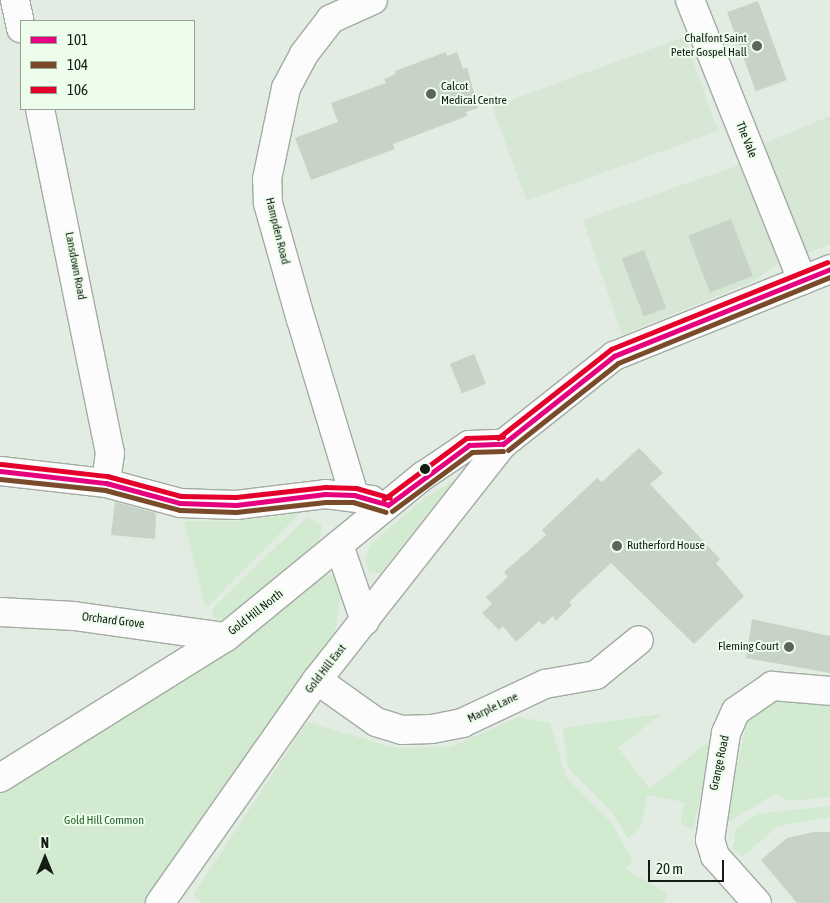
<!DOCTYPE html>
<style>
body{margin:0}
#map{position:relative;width:830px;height:903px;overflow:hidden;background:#e2ece2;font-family:"Asap Condensed",sans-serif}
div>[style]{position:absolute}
.built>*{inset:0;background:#d6e7d5;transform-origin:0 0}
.green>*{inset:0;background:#d1ead0}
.building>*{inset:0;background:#c7d3c7;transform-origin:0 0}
.roads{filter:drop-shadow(1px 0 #a3aba3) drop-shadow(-1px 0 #a3aba3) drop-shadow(0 1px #a3aba3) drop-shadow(0 -1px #a3aba3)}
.minor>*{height:28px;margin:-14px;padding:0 14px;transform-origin:14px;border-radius:14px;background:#fbfcfb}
.bus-1>*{height:5px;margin:-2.5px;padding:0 2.5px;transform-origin:2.5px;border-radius:2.5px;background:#e5007d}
.bus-2>*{height:5px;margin:-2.5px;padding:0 2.5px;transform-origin:2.5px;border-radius:2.5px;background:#7a4b2a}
.bus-3>*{height:5px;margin:-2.5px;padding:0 2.5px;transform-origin:2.5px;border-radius:2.5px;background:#e4002b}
.dots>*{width:14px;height:14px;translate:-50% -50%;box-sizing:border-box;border:2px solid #ecfeeb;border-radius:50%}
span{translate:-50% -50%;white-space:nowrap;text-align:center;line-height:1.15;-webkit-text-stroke:4px #ecfeeb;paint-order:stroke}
.poi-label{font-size:12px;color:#141b14}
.right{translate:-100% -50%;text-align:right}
.left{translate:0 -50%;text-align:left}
.street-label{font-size:12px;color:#141b14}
.park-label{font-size:12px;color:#2c612e}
.legend{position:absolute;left:20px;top:20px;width:175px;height:90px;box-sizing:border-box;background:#ecfeeb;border:1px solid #96a395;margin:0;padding:6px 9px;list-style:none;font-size:15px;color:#141b14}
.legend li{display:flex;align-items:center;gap:10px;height:25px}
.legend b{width:25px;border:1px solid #96a395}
.north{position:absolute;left:20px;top:833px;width:50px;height:50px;-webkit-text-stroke:4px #ecfeeb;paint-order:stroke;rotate:0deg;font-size:14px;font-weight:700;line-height:20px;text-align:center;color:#141b14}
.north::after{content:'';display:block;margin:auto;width:18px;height:22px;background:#141b14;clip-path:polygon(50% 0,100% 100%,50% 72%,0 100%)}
.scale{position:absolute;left:648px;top:860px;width:76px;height:22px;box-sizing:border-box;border:2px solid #141b14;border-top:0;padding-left:6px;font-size:15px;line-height:18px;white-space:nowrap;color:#141b14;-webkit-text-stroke:4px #ecfeeb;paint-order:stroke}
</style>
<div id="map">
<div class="built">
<div style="left:684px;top:37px;width:100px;height:204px;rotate:70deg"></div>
<div style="clip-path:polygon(830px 116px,830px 244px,801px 256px,759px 145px)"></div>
<div style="clip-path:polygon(739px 165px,782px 261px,754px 281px,622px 335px,583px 220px)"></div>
</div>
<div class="green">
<div style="clip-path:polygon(455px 480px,380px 573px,369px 572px,365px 561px,370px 545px,426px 497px)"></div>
<div style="clip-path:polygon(300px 513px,208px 606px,205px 605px,184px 521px,240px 521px)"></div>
<div style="clip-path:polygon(307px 517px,322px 526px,319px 542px,225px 620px,214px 619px,212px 609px)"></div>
<div style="clip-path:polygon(326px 574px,337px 577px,341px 592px,335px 633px,281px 717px,146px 903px,0 903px,0 790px,241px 638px)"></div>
<div style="clip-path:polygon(777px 700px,830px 702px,830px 797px,789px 801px,774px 794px,724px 825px,747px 721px)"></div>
<div style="clip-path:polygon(661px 714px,618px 748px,650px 789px,713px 738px,693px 830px,681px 824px,684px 802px,647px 795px,641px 826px,628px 839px,613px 814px,568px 767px,563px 728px)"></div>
<div style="clip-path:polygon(519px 717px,550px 723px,566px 777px,613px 825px,633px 862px,625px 869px,667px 893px,663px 903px,202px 903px,193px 895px,307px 722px,394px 748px,451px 747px)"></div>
<div style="clip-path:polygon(830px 806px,830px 817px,778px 826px,742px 857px,733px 848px,736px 829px,758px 814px)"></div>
</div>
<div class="building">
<div style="left:758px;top:1px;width:84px;height:33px;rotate:70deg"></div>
<div style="clip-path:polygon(446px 52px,447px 56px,457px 52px,463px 69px,467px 67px,478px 108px,466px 112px,467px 116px,393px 144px,395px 149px,311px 180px,295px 138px,338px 122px,331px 103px,386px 83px,384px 79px,396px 74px,395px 71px)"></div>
<div style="left:731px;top:219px;width:61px;height:46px;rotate:69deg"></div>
<div style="left:644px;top:250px;width:62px;height:24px;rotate:69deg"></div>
<div style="left:474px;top:354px;width:32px;height:26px;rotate:68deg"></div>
<div style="clip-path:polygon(639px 448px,663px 473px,650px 484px,720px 559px,716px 563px,744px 596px,694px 644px,611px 563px,569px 602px,572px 605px,556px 621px,553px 616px,543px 625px,539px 621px,516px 642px,503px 626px,499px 630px,482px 613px,492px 604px,486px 597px,508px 577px,504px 572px,546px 535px,542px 530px,597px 478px,602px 482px)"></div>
<div style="clip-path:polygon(115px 502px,156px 513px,155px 539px,111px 535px)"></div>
<div style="clip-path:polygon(752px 619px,830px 636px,830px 673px,746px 658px)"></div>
<div style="clip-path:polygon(814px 832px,830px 832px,830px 903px,797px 903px,761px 860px,787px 838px)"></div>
</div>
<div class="roads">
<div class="minor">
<div style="left:15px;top:0;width:29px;rotate:78deg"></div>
<div style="left:690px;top:0;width:302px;rotate:68.2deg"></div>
<div style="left:40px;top:109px;width:351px;rotate:78.5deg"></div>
<div style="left:110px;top:453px;width:30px;rotate:98deg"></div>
<div style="left:0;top:471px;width:107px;rotate:6.5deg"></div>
<div style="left:106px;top:483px;width:77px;rotate:15.1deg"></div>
<div style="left:180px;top:503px;width:56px;rotate:2deg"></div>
<div style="left:236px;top:505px;width:90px;rotate:-7deg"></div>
<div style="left:325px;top:494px;width:47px;rotate:7.3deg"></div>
<div style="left:354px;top:495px;width:183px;rotate:-106.8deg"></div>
<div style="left:301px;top:320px;width:122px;rotate:-105.8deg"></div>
<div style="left:268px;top:203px;width:24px;rotate:-92deg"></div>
<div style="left:267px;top:179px;width:93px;rotate:-78.2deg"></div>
<div style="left:286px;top:88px;width:38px;rotate:-62deg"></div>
<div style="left:304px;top:54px;width:44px;rotate:-52.4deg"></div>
<div style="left:331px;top:19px;width:46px;rotate:-24.3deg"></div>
<div style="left:340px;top:548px;width:77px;rotate:71.1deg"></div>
<div style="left:0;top:612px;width:74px;rotate:3.1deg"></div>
<div style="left:74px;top:616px;width:153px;rotate:7.9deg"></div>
<div style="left:317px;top:680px;width:72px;rotate:35.4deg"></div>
<div style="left:376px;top:722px;width:27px;rotate:17deg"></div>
<div style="left:402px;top:730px;width:30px;rotate:-2deg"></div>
<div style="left:432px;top:729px;width:31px;rotate:-11deg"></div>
<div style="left:462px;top:723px;width:92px;rotate:-25.2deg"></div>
<div style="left:545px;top:684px;width:52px;rotate:-10deg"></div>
<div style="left:596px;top:675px;width:55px;rotate:-39.1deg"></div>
<div style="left:0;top:778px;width:266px;rotate:-32deg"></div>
<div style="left:226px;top:637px;width:254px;rotate:-39.3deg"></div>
<div style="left:423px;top:476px;width:55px;rotate:-34deg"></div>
<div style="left:469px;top:445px;width:34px;rotate:-2deg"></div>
<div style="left:160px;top:903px;width:273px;rotate:-54.9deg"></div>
<div style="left:317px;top:680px;width:300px;rotate:-51.8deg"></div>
<div style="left:503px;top:444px;width:142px;rotate:-38.4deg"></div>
<div style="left:614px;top:356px;width:233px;rotate:-21.9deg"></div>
<div style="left:757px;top:903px;width:63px;rotate:-131.8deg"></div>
<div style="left:715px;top:856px;width:17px;rotate:-107deg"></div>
<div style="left:710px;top:840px;width:108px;rotate:-81.5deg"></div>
<div style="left:726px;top:733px;width:24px;rotate:-66deg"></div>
<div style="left:736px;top:711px;width:44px;rotate:-34.8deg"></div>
<div style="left:772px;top:686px;width:58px;rotate:4.9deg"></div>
</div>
</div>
<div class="bus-1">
<div style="left:503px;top:444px;width:142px;rotate:-38.4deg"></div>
<div style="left:614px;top:356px;width:233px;rotate:-21.9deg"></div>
<div style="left:0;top:471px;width:107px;rotate:6.5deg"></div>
<div style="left:106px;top:483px;width:77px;rotate:15.1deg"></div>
<div style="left:180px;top:503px;width:56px;rotate:2deg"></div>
<div style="left:236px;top:505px;width:90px;rotate:-7deg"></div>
<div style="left:325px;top:494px;width:29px;rotate:2deg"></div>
<div style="left:354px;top:495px;width:35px;rotate:16deg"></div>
<div style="left:388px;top:505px;width:101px;rotate:-36.5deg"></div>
<div style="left:469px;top:445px;width:34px;rotate:-2deg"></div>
</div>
<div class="bus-2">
<div style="left:508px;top:450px;width:140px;rotate:-38.3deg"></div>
<div style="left:618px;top:363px;width:229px;rotate:-22.1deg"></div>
<div style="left:0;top:479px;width:106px;rotate:6deg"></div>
<div style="left:105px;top:490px;width:78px;rotate:14.9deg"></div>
<div style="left:180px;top:510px;width:56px;rotate:2deg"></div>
<div style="left:236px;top:512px;width:90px;rotate:-6.4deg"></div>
<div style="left:325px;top:502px;width:28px"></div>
<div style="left:353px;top:502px;width:34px;rotate:17deg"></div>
<div style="left:392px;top:511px;width:99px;rotate:-36.4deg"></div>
<div style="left:472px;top:452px;width:31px;rotate:-2deg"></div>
</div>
<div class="bus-3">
<div style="left:498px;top:438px;width:144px;rotate:-38.2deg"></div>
<div style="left:611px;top:349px;width:233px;rotate:-21.9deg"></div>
<div style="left:1px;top:464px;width:107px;rotate:6.5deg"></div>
<div style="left:107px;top:476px;width:77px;rotate:15.1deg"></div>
<div style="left:181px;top:496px;width:55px;rotate:1deg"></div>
<div style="left:236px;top:497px;width:90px;rotate:-6.4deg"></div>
<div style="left:325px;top:487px;width:31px;rotate:2deg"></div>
<div style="left:356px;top:488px;width:35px;rotate:16deg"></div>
<div style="left:384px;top:499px;width:102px;rotate:-36.6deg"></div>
<div style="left:466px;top:438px;width:37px;rotate:-2deg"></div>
</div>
<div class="dots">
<div style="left:757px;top:46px;background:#5c645c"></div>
<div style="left:431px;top:94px;background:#5c645c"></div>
<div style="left:425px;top:469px;background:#141b14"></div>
<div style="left:617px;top:546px;background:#5c645c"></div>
<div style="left:789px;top:647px;background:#5c645c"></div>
</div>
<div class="poi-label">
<span class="right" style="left:747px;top:46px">Chalfont Saint<br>Peter Gospel Hall</span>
<span class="left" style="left:441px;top:94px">Calcot<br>Medical Centre</span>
<span class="left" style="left:627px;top:546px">Rutherford House</span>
<span class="right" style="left:779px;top:647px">Fleming Court</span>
</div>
<div class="street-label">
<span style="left:746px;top:140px;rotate:68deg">The Vale</span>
<span style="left:277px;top:231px;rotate:76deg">Hampden Road</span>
<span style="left:75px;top:266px;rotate:79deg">Lansdown Road</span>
<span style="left:256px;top:613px;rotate:-38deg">Gold Hill North</span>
<span style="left:113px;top:621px;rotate:7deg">Orchard Grove</span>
<span style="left:326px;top:669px;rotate:-52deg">Gold Hill East</span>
<span style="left:493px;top:708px;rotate:-26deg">Marple Lane</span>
<span style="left:720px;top:763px;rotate:-78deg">Grange Road</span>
</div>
<div class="park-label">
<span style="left:104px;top:821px">Gold Hill Common</span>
</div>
<ul class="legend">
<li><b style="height:6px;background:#e5007d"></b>101</li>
<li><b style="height:6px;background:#7a4b2a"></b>104</li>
<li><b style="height:6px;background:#e4002b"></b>106</li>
</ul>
<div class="north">N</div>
<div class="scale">20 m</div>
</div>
